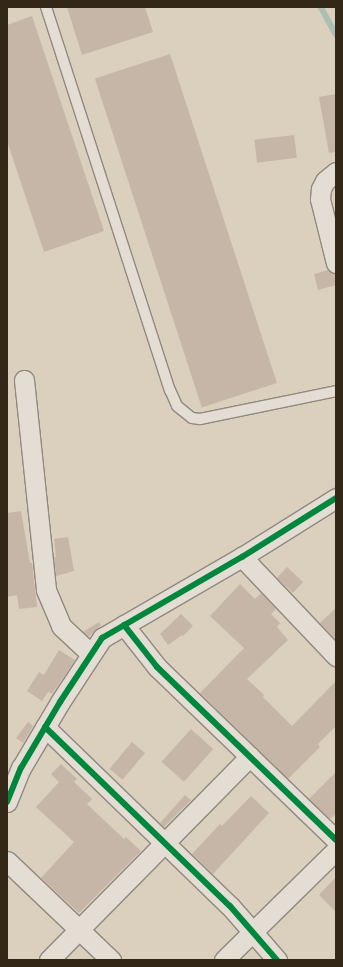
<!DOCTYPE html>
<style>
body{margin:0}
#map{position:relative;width:343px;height:967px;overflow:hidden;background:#dbcfbe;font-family:"IM FELL Double Pica",serif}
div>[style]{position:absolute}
.stream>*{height:5.5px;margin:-2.75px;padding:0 2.75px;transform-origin:2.75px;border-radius:2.75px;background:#abbfb2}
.building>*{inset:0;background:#c6b6a8;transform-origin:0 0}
.roads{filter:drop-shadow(1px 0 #91897e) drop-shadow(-1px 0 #91897e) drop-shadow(0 1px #91897e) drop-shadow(0 -1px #91897e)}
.lane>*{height:10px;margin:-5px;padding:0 5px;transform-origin:5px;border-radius:5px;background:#e3ddd4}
.street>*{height:19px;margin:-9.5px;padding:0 9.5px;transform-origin:9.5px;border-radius:9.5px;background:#e3ddd4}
.cycleway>*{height:6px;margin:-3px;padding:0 3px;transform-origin:3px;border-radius:3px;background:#00873e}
span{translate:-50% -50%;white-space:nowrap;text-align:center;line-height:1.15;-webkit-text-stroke:3.5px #efe2cd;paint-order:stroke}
.frame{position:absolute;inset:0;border:8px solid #332817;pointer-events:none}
</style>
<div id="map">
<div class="stream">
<div style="left:321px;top:7px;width:31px;rotate:61deg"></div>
</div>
<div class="building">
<div style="clip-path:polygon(67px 7px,145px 7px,153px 32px,82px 55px)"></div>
<div style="clip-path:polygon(32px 16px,104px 231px,44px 252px,7px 141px,7px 25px)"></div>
<div style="left:170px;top:54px;width:346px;height:79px;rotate:72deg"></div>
<div style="clip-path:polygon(336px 94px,336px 152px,329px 153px,319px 97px)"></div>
<div style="left:294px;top:135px;width:23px;height:40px;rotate:83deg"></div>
<div style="clip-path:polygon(328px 270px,335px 274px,336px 285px,318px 290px,314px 274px)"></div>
<div style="clip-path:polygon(21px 511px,30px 563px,32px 563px,37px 607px,19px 609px,17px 595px,7px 597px,7px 513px)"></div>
<div style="clip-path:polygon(68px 537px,74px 571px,56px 576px,54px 557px,56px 557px,54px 539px)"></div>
<div style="left:287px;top:567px;width:22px;height:15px;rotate:43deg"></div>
<div style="clip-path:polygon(240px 584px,255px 599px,261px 593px,276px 609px,271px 614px,280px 623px,277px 627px,288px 640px,247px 679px,264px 695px,263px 697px,292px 726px,336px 681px,336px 726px,318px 744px,320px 747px,288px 779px,200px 693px,244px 648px,210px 616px)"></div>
<div style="clip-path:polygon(336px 608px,336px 640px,320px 623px)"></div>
<div style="clip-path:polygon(181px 614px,193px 626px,183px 636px,182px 635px,168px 645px,160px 634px)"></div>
<div style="clip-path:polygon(99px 622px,101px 626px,93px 632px,89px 637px,83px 632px)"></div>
<div style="clip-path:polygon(59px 650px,75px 660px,52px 694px,48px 692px,42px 701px,27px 691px,39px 672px,44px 675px)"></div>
<div style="clip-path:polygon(28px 722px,33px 726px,23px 743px,16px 738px)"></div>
<div style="left:191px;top:729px;width:30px;height:44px;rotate:42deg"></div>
<div style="left:132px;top:742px;width:17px;height:35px;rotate:40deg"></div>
<div style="clip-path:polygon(61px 764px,77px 779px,74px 782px,92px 799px,87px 804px,124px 839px,126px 837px,141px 851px,79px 913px,41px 878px,74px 842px,36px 807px,59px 782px,51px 774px)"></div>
<div style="clip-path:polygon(336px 772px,336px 814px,330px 819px,309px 799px)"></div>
<div style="clip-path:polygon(185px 795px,191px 800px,164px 827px,160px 823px)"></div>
<div style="clip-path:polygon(251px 796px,269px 813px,213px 874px,192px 854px,220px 824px,222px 826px)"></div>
<div style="clip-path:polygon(336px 877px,336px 912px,319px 895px)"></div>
</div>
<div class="roads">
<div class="lane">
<div style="left:46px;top:7px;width:403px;rotate:72.1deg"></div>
<div style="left:170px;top:390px;width:17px;rotate:66deg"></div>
<div style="left:177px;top:406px;width:19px;rotate:39deg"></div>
<div style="left:192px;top:418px;width:8px;rotate:7deg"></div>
<div style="left:200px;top:419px;width:139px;rotate:-11.6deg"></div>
</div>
<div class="street">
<div style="left:336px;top:172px;width:14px;rotate:141deg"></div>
<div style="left:325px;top:181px;width:9px;rotate:117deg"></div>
<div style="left:321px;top:189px;width:10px;rotate:96deg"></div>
<div style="left:320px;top:199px;width:66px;rotate:76deg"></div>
<div style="left:24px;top:380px;width:211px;rotate:84deg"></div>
<div style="left:46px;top:590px;width:39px;rotate:67deg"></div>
<div style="left:61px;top:626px;width:41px;rotate:43deg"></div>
<div style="left:242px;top:557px;width:137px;rotate:46.5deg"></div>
<div style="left:124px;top:625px;width:53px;rotate:51.8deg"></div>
<div style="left:157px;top:667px;width:249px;rotate:44deg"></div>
<div style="left:45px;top:727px;width:257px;rotate:44.1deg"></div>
<div style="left:230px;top:906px;width:72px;rotate:49deg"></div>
<div style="left:7px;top:802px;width:37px;rotate:-68deg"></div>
<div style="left:21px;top:768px;width:77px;rotate:-59.4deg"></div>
<div style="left:60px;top:702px;width:77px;rotate:-56.7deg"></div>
<div style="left:102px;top:638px;width:162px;rotate:-30.1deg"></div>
<div style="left:242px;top:557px;width:111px;rotate:-32.1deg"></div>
<div style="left:7px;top:861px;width:144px;rotate:43.6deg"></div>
<div style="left:49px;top:960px;width:286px;rotate:-45.4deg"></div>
<div style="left:224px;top:960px;width:157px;rotate:-44.5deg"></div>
</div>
</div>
<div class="cycleway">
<div style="left:124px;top:625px;width:53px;rotate:51.8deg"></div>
<div style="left:157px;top:667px;width:249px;rotate:44deg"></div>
<div style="left:45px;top:727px;width:257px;rotate:44.1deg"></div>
<div style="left:230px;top:906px;width:72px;rotate:49deg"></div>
<div style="left:7px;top:802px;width:37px;rotate:-68deg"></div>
<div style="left:21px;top:768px;width:77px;rotate:-59.4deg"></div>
<div style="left:60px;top:702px;width:77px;rotate:-56.7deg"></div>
<div style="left:102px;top:638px;width:162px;rotate:-30.1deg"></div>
<div style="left:242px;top:557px;width:111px;rotate:-32.1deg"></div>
</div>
<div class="frame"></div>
</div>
